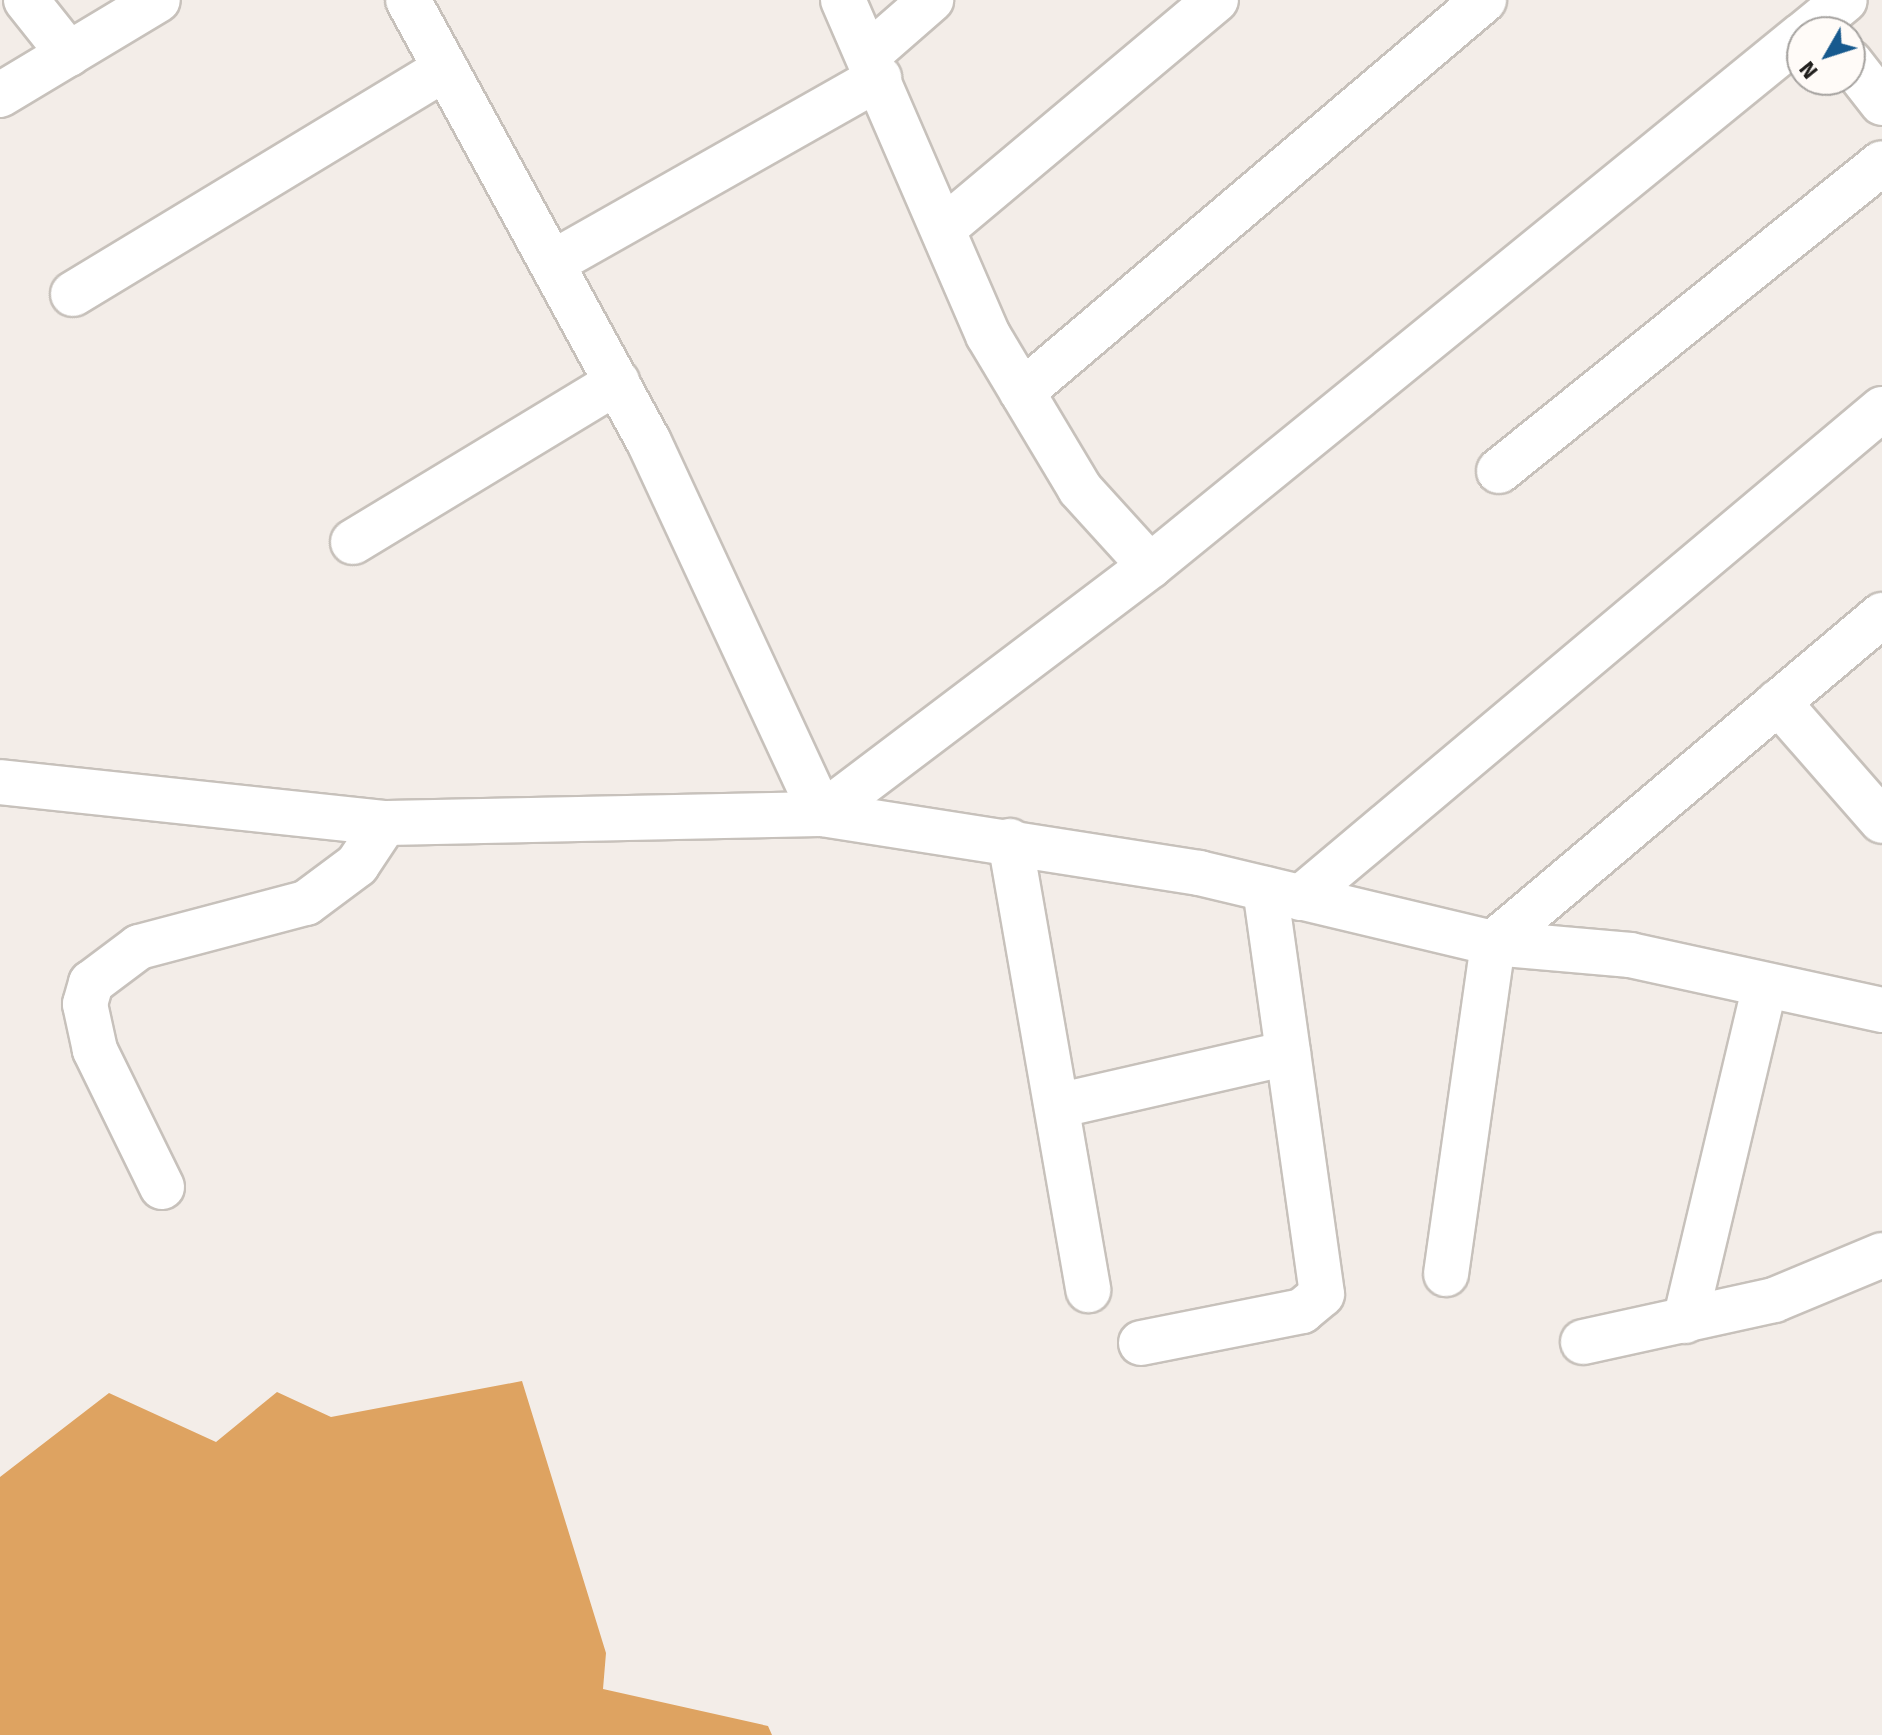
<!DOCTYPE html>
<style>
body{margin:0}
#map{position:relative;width:1882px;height:1735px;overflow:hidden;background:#f3ede8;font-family:"Fira Sans",sans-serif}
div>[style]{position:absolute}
.water>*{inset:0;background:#dea361}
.roads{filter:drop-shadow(2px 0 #c7c1bb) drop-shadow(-2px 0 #c7c1bb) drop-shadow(0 2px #c7c1bb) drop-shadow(0 -2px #c7c1bb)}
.minor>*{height:44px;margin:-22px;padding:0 22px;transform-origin:22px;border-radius:22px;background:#fff}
span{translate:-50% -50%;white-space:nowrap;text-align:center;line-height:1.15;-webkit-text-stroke:6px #fffbf8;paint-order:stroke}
.north{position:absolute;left:1786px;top:16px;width:80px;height:80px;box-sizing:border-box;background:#fffbf8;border:2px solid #a6a3a0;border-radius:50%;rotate:231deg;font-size:22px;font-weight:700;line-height:32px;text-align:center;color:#201e1c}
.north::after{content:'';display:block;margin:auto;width:28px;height:36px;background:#17598e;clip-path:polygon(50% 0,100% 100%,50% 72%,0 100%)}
</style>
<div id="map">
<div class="water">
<div style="clip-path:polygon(522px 1381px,606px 1653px,603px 1689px,768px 1726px,772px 1735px,0 1735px,0 1477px,109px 1393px,216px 1442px,277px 1392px,331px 1417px)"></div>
</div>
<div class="roads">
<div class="minor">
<div style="left:26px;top:0;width:69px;rotate:51.5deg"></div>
<div style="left:408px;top:0;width:503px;rotate:61.4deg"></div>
<div style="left:649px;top:442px;width:410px;rotate:65.1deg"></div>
<div style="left:843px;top:0;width:365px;rotate:66.6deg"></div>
<div style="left:988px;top:335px;width:179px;rotate:59.1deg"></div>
<div style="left:1080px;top:489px;width:104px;rotate:47.7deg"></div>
<div style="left:1806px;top:32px;width:50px;rotate:-39.4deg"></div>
<div style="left:868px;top:55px;width:84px;rotate:-41.1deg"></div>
<div style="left:1850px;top:62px;width:52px;rotate:52deg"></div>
<div style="left:0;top:95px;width:184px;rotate:-31deg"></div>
<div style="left:944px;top:228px;width:355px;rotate:-40deg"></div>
<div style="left:552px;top:263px;width:376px;rotate:-29.5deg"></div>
<div style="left:73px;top:294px;width:435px;rotate:-31.2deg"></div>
<div style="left:1022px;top:392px;width:606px;rotate:-40.31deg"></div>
<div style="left:1499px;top:471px;width:491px;rotate:-38.8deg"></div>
<div style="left:353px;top:542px;width:309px;rotate:-31.2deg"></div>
<div style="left:1778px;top:702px;width:158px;rotate:48.8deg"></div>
<div style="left:0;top:782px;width:387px;rotate:6.1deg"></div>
<div style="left:385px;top:823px;width:437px;rotate:-1.2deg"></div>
<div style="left:822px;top:814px;width:382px;rotate:8.9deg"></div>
<div style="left:1199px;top:873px;width:302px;rotate:13.4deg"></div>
<div style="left:1493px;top:943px;width:138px;rotate:5deg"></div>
<div style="left:1630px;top:955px;width:258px;rotate:12.3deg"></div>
<div style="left:822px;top:814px;width:411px;rotate:-37.1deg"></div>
<div style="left:1150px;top:566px;width:841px;rotate:-39.16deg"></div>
<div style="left:1010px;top:841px;width:456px;rotate:80.1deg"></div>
<div style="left:1300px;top:898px;width:760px;rotate:-40.04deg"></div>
<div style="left:1057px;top:1106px;width:237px;rotate:-12.9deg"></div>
<div style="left:162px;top:1187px;width:153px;rotate:-116.1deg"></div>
<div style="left:95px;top:1050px;width:47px;rotate:-102.3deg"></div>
<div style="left:85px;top:1004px;width:22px;rotate:-74deg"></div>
<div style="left:91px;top:983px;width:60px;rotate:-36.9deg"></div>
<div style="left:139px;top:947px;width:173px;rotate:-14.8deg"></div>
<div style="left:306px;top:903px;width:64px;rotate:-36.7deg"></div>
<div style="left:357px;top:865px;width:50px;rotate:-56.3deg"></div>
<div style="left:1446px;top:1274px;width:334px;rotate:-81.9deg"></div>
<div style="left:1493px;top:943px;width:509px;rotate:-40.14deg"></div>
<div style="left:1685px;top:1321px;width:341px;rotate:-76.6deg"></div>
<div style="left:1583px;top:1342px;width:196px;rotate:-12.4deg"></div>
<div style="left:1774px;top:1300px;width:117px;rotate:-22.6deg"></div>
<div style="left:1141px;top:1343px;width:164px;rotate:-11.2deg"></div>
<div style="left:1302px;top:1311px;width:26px;rotate:-40deg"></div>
<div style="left:1322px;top:1294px;width:409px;rotate:-98deg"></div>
</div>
</div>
<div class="north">N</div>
</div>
